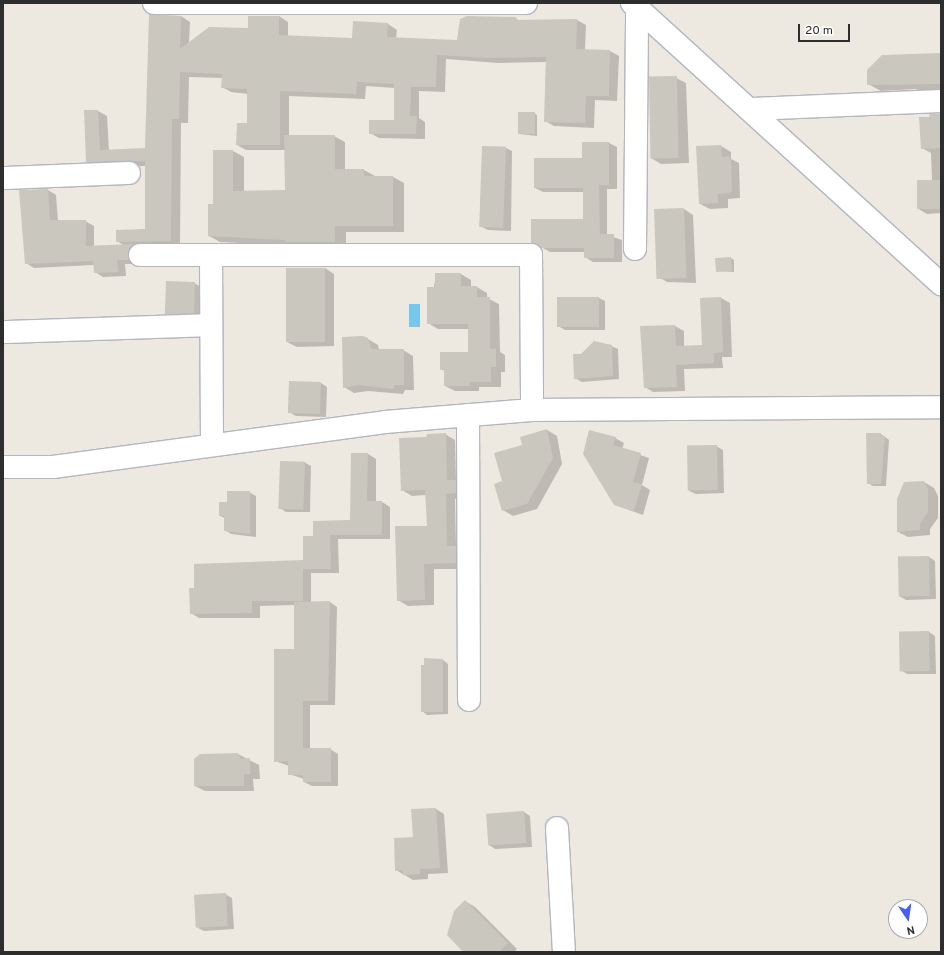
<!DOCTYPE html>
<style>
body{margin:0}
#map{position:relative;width:944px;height:955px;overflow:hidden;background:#eee9e0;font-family:Overpass,sans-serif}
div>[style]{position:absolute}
.water>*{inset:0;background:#77c7ec;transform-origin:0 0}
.shadow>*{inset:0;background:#0003}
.building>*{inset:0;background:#cac7be;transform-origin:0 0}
.roads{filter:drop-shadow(1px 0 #b3b6c0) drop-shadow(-1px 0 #b3b6c0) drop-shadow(0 1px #b3b6c0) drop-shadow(0 -1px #b3b6c0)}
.minor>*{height:22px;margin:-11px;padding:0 11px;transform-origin:11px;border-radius:11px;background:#fff}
span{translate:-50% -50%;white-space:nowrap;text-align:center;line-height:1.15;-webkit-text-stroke:3px #fff;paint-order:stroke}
.frame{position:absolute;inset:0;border:4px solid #2d2d2d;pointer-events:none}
.north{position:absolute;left:888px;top:899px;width:40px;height:40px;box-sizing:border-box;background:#fff;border:1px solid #ababab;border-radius:50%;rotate:167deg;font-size:11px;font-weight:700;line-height:16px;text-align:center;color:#2d2d2d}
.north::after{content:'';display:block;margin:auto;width:14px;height:18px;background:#465ff5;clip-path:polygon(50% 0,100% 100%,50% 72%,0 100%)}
.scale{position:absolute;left:798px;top:24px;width:52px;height:18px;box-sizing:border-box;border:2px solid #2d2d2d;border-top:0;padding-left:5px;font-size:12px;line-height:14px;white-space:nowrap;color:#2d2d2d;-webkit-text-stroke:3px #fff;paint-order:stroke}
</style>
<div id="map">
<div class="water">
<div style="left:409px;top:304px;width:11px;height:23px"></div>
</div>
<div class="shadow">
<div style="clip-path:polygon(181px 16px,190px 22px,189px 43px,249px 29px,279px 16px,288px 22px,288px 36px,353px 39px,354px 22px,388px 24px,397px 30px,396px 39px,457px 41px,515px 18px,520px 21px,577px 20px,586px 25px,585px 50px,610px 51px,619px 56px,617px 101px,595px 100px,594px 128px,554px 126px,545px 121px,546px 62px,498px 63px,446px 59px,445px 92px,419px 91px,419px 118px,425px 122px,425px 139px,379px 138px,370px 133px,395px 121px,395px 88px,366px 86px,365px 99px,289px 96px,289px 136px,334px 136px,345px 142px,345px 170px,364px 170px,375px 176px,393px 177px,404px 183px,404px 232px,346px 232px,346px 248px,220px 242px,209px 236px,214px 205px,233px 151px,244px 157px,244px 192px,286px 191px,285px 150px,246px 150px,237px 145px,248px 124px,248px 94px,231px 92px,222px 87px,223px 78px,189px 77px,188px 123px,181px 123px,180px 246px,137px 264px,125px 264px,126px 276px,103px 277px,95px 272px,94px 265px,34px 268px,26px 263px,48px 190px,56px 195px,58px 221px,85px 221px,94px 226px,94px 247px,125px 246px,117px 241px,146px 229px,146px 166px,96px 167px,87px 162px,85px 111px,98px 111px,107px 116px,109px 151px,146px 149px)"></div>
<div style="clip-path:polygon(941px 54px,941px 92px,922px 93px,916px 89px,881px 91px,868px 84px)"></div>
<div style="clip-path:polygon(676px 78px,686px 83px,689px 163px,661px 164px,651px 158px)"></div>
<div style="clip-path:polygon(534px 113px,537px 115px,537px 136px,519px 134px)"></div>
<div style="clip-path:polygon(941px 115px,941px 213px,927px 214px,917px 208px,932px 181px,931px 153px,922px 148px,930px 118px)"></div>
<div style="clip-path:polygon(609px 143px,617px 147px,617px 189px,607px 189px,607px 235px,622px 240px,622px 262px,593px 262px,585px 257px,585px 252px,550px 252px,532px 242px,584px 220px,584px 192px,543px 192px,535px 188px)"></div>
<div style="clip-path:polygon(721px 146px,731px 152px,731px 159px,739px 163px,740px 198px,728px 199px,728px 208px,710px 209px,700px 204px)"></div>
<div style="clip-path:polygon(506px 148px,512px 151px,511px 231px,488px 230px,482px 227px)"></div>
<div style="clip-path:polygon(684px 209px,693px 215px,696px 283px,667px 282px,657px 276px)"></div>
<div style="clip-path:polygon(731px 258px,734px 260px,734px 272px,717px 271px,716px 259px)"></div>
<div style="clip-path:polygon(325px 268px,334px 274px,334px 346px,297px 347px,287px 342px)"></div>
<div style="clip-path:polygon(436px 274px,461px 274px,471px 280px,471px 287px,477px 287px,487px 293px,487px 298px,499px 304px,500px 352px,505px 355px,505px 372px,501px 372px,501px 387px,479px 387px,479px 391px,455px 391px,445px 386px,445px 371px,441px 369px,469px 353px,469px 329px,438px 329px,428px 323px)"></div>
<div style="clip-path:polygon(194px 283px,201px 287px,201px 316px,173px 317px,167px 313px)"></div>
<div style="clip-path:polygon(599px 298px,605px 301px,605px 330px,565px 330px,558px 326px)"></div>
<div style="clip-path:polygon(721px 298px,730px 303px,732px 357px,722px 357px,723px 368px,684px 369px,685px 391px,653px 392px,645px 387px,675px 326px,684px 331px,684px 346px,703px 346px,701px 299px)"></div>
<div style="clip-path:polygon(368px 339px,378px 345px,379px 350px,403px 350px,413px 356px,414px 390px,405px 390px,403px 394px,368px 391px,354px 393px,344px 387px)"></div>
<div style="clip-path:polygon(611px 346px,618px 349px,619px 379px,582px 382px,575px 378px)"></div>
<div style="clip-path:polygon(321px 383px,327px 387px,326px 417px,296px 416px,289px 412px)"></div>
<div style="clip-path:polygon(547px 430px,557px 436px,562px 464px,537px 509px,513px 516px,503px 510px,503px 482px,524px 445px)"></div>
<div style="clip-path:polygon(445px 434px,455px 440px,456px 481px,465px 486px,465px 498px,455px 499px,456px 547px,465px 552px,466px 569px,434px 569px,434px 605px,408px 606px,398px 600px,428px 527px,426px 495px,412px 496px,402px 490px,427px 438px)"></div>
<div style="clip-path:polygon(881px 434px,889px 440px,886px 486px,873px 486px,868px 483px)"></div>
<div style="clip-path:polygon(615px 438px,624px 443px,622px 449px,649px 458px,642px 485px,650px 490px,643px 515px,615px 505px,584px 453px)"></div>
<div style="clip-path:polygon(716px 446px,723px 450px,724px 493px,696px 494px,689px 491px)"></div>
<div style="clip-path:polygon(368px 454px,376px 459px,376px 502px,382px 502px,390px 507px,390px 539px,338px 539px,339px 573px,311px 573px,311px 603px,330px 602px,337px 607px,335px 705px,310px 705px,310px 749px,330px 749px,338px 754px,338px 786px,312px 786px,304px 782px,304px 779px,289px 774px,289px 766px,275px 761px,295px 650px,295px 605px,260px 606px,260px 618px,199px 618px,191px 613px,195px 588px,304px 561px,314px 537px,351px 521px)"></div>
<div style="clip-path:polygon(304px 462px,311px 466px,310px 512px,286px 512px,280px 508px)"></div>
<div style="clip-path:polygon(924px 482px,934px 488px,938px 496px,938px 518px,930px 529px,930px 535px,908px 537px,898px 532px)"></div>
<div style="clip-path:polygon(249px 492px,256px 496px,256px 537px,231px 534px,225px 530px,225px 518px,220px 516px,228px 503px)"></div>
<div style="clip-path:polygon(929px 557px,935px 561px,936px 599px,906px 600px,899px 596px,899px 558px)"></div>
<div style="clip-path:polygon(929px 632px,935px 636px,936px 674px,907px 674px,901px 670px)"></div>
<div style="clip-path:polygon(443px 660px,448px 664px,448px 714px,427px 715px,422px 711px)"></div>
<div style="clip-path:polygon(238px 754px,259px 765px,260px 779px,253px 779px,254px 791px,205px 791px,195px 786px)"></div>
<div style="clip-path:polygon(436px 809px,444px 814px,448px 873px,428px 874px,428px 879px,413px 880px,396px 870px,414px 838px)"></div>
<div style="clip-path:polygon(524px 812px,530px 816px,532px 847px,495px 849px,489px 845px)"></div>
<div style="clip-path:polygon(225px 894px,232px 898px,234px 929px,204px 931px,198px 928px)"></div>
<div style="clip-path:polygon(465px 901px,475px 907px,517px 949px,514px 952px,465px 952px)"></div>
</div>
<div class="building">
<div style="clip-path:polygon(149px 14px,181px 16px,180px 49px,209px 27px,248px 28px,248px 16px,279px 16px,279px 35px,352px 38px,353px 21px,388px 23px,387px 37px,457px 40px,460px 19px,467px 16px,516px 17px,517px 20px,577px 19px,576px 49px,610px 50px,609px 96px,586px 96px,585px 123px,544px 122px,546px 57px,488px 58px,437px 55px,436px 87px,411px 87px,410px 116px,417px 116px,416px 134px,369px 134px,369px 120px,394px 120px,394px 84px,357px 82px,356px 94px,280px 91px,280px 145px,236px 145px,237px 123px,247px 123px,247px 89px,221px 88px,222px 74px,180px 72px,179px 119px,172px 119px,171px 241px,116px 242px,116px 230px,145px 229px,145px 161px,86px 162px,84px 110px,98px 110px,100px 150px,145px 148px)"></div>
<div style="clip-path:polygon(941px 53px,941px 84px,867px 85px,867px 70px,882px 55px)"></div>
<div style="left:677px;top:76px;width:82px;height:28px;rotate:89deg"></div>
<div style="left:518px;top:112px;width:17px;height:22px"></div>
<div style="clip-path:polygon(930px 114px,941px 114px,941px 148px,921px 149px,919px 117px,929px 117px)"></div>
<div style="clip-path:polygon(284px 135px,335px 135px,335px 169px,364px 169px,364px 176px,393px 176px,393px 226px,335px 226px,335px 242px,285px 242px,285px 240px,208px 236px,208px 204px,213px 204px,213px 150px,233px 150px,233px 191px,285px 190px)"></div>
<div style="clip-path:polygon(582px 142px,609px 142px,609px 185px,599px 185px,600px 234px,614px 234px,614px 258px,584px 258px,584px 248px,541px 248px,531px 243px,531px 219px,583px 219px,583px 188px,534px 188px,534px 158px,582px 158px)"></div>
<div style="clip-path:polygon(721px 145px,722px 157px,729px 156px,731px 161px,732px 190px,730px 193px,718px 194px,718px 203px,699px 204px,696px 146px)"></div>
<div style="left:482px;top:146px;width:24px;height:81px;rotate:2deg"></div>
<div style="left:917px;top:180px;width:24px;height:29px"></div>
<div style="clip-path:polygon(48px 189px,50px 220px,86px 220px,86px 246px,133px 244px,129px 249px,129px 260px,117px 260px,118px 272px,94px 273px,93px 261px,25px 264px,19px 190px)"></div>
<div style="left:684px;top:208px;width:70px;height:30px;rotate:88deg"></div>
<div style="left:731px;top:257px;width:14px;height:16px;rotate:86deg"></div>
<div style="left:286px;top:268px;width:39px;height:74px"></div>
<div style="clip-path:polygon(435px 273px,461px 273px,461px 286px,477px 286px,477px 297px,490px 297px,490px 349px,496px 349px,496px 367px,491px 367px,491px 382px,470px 382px,470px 386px,444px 386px,444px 369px,440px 370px,440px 352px,468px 352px,468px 324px,427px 324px,427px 287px,435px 287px)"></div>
<div style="left:166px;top:281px;width:29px;height:33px;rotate:2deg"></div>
<div style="left:557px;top:297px;width:42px;height:30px"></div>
<div style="clip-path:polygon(721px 297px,723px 352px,714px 353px,714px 363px,676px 365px,677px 387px,644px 388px,640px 326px,675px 325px,676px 346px,702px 345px,700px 298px)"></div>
<div style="clip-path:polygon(363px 336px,368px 338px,371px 349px,404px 349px,404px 385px,395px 385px,393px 389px,358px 385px,343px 388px,342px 337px)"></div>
<div style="clip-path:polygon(594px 341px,612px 345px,613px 376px,574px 379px,573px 354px,581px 354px)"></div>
<div style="left:289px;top:381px;width:32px;height:32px;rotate:2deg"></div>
<div style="clip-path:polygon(547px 429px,553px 458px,527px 504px,502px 511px,494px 484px,502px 481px,494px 453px,522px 445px,520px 437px)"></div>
<div style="clip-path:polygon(589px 430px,616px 437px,613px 445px,641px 453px,633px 482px,642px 484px,634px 511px,614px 505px,583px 454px)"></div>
<div style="clip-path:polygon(446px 433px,447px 480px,456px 480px,456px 493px,446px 494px,447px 546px,456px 546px,456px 563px,424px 564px,425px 600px,397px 601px,395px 526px,427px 526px,425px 490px,401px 491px,399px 438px,426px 437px,427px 434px)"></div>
<div style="clip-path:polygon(866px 433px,881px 433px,881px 436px,885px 436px,881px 484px,867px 484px)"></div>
<div style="left:717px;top:445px;width:45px;height:30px;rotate:89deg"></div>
<div style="clip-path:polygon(351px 453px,368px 453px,367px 501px,382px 501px,382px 535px,330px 535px,331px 569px,303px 569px,303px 601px,252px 601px,252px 613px,190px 614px,189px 588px,194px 588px,194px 564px,303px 560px,303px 536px,313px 536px,313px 521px,350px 520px)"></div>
<div style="left:280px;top:461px;width:25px;height:48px;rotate:2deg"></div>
<div style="clip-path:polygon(924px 481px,928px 489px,928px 512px,920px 524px,920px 530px,897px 532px,897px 499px,904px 482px)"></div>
<div style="clip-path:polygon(227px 491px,250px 491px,250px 534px,224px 531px,224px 516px,219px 516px,219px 502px,227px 502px)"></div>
<div style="left:929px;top:556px;width:40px;height:31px;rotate:89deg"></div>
<div style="clip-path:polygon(330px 601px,328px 701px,303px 701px,303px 748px,331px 748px,331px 782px,303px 782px,303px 775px,288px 775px,288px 761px,274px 762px,274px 649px,294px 649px,294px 602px)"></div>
<div style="left:929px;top:631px;width:40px;height:30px;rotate:89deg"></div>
<div style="clip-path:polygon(424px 658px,443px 659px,443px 712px,421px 712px,421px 665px,424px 665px)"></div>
<div style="clip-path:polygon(238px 753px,241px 759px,250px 758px,250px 774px,244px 774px,244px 786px,194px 786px,194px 759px,200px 754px)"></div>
<div style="clip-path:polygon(436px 808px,440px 868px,420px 869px,420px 874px,403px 875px,403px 870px,395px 871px,394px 838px,413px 837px,411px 809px)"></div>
<div style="left:524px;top:811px;width:32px;height:38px;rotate:86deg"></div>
<div style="left:226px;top:893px;width:33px;height:32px;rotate:87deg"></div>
<div style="clip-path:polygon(465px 900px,508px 943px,499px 952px,463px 952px,447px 935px,454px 911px)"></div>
</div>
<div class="roads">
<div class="minor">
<div style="left:154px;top:3px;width:372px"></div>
<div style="left:632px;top:3px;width:418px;rotate:42.3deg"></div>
<div style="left:752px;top:109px;width:189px;rotate:-2.4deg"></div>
<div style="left:3px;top:178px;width:126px;rotate:-2.3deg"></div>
<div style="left:635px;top:249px;width:242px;rotate:-89.5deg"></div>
<div style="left:140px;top:255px;width:391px"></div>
<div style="left:531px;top:255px;width:155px;rotate:89.6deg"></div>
<div style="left:211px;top:255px;width:189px;rotate:89.7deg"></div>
<div style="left:3px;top:332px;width:207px;rotate:-1.9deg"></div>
<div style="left:468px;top:415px;width:285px;rotate:89.8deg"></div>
<div style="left:3px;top:467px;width:50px"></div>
<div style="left:53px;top:467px;width:335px;rotate:-7.7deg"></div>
<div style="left:385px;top:422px;width:147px;rotate:-4.7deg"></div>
<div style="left:532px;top:410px;width:409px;rotate:-0.4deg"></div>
<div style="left:557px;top:828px;width:124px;rotate:86.8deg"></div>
</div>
</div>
<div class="frame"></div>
<div class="north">N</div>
<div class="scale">20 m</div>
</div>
